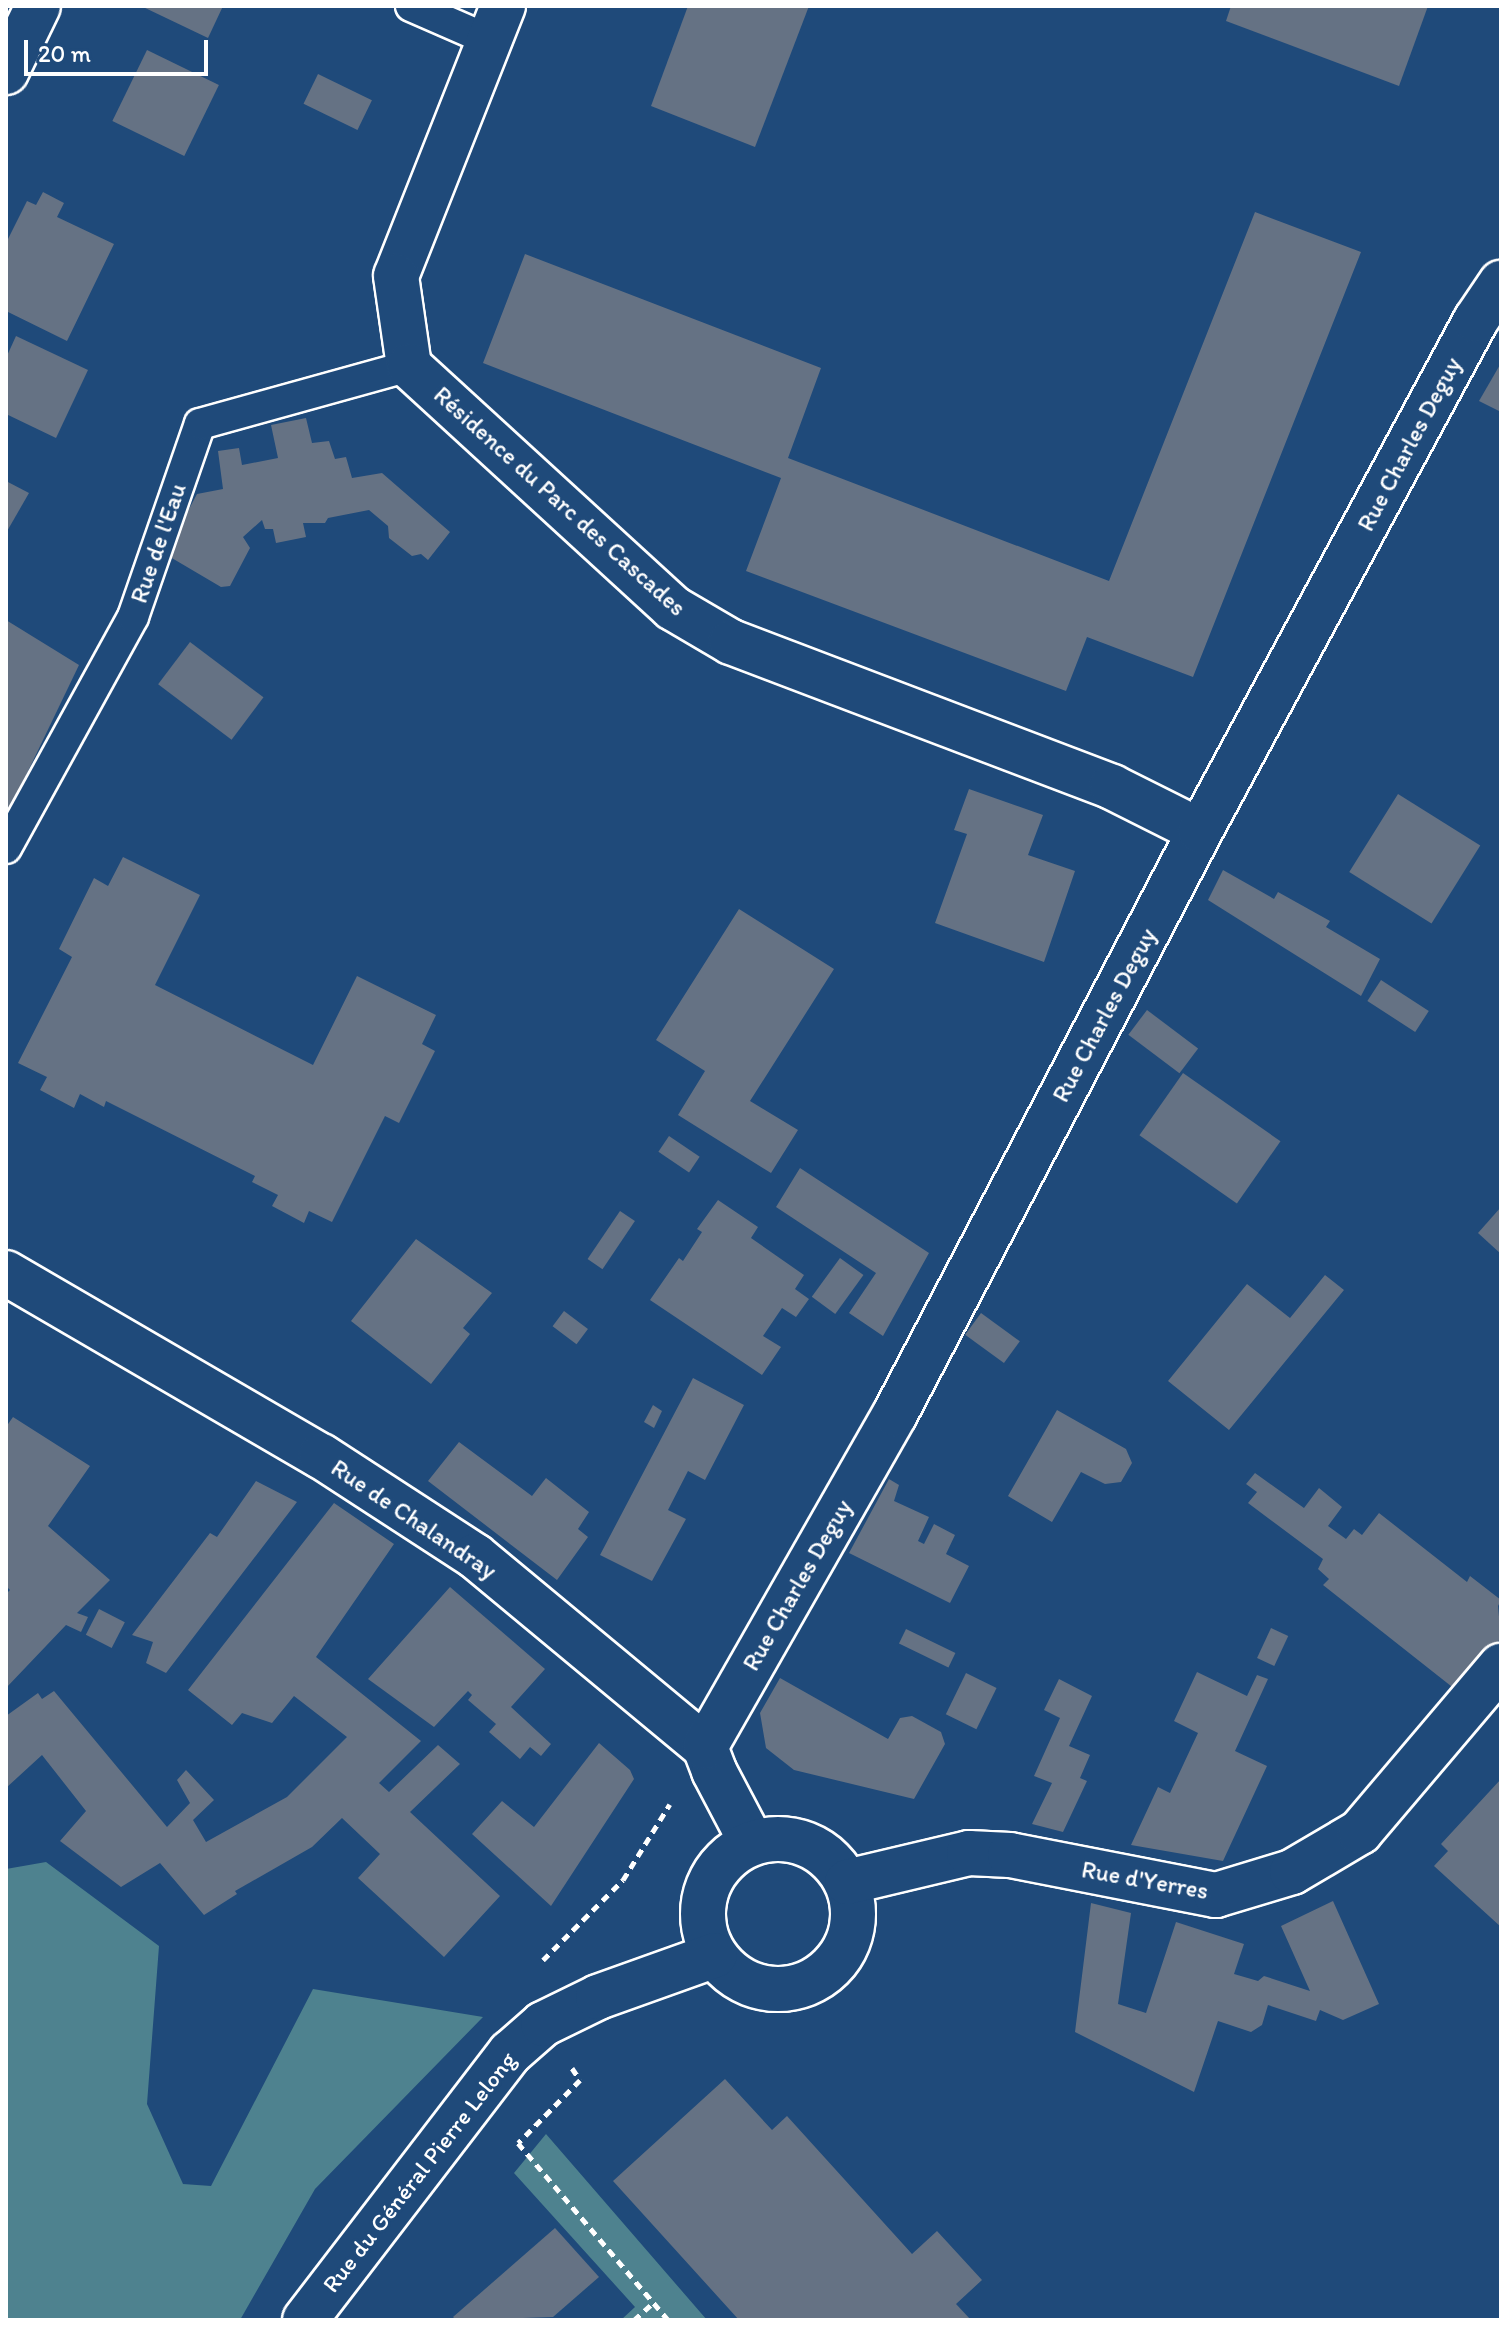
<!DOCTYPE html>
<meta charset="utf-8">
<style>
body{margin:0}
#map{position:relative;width:1507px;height:2326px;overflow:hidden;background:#1f4a7a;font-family:Itim,sans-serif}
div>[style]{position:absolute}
.green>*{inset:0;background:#4e828f}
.building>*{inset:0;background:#657284;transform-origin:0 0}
.path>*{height:5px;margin-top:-2.5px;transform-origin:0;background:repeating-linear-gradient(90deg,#fff 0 8px,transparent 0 14px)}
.roads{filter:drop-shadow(2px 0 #fff) drop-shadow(-2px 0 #fff) drop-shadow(0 2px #fff) drop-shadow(0 -2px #fff)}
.lane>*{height:30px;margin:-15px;padding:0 15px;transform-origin:15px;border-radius:15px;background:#1f4a7a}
.street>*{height:44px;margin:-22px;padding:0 22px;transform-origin:22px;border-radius:22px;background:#1f4a7a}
.secondary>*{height:44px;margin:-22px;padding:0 22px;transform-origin:22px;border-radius:22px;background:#1f4a7a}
.secondary>.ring{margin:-22px;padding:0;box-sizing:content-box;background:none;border:44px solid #1f4a7a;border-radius:50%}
span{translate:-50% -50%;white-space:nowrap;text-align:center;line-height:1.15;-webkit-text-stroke:6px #1f4a7a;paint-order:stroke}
.street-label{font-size:24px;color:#fff}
.frame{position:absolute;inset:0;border:8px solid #fff;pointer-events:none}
.scale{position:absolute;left:24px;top:40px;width:184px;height:36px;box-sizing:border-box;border:4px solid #fff;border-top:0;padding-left:10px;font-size:24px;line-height:28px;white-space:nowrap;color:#fff;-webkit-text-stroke:6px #1f4a7a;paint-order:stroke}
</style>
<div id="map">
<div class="green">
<div style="clip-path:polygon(46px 1862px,159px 1946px,147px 2104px,183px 2184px,211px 2186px,313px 1989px,483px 2017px,315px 2189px,240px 2320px,6px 2320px,6px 1869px)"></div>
<div style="clip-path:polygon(546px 2134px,707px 2320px,621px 2320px,635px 2307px,514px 2173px)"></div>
</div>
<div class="building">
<div style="clip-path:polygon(141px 6px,223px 6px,208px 38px)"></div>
<div style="clip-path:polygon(688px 6px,809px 6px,755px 147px,651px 106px)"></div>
<div style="clip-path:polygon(1231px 6px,1428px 6px,1399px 86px,1226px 21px)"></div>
<div style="left:147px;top:50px;width:80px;height:79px;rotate:26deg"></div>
<div style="left:318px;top:74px;width:60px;height:33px;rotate:26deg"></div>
<div style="clip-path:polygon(43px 192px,64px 203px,57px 217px,114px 244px,67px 341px,6px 311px,6px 243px,27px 201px,36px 205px)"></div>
<div style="clip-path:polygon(1255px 212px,1361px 252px,1193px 677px,1087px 637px,1066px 691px,746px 571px,781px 478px,483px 363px,525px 254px,821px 368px,788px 458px,1109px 581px)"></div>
<div style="clip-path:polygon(16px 336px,88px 370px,56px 438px,6px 414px,6px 358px)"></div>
<div style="clip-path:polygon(1501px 363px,1501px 412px,1479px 401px)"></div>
<div style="clip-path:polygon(306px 418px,312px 443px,329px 441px,335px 459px,346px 457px,352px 478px,382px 473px,450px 532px,428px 560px,421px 554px,412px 556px,389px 538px,388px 526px,369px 510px,328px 518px,325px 523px,303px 523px,306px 537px,276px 543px,273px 529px,265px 529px,262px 520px,243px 537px,250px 548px,230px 586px,221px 587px,165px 554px,197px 494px,223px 489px,218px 451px,239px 448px,242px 465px,278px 458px,271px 425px)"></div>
<div style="clip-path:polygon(6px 481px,29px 493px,6px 533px)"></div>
<div style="clip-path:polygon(6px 620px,79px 665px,6px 817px)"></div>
<div style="left:190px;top:642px;width:92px;height:53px;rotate:37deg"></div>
<div style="clip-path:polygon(969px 789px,1043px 815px,1028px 855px,1075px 871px,1044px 962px,935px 923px,967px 834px,954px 830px)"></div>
<div style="left:1398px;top:794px;width:97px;height:92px;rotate:32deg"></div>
<div style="clip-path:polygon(123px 857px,200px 895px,155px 985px,313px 1065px,357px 976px,436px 1015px,422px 1044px,435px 1051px,399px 1123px,385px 1116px,332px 1222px,309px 1211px,304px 1223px,272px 1206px,278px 1195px,252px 1182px,255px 1176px,106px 1101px,104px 1107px,80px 1094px,74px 1108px,40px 1090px,47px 1077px,18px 1063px,72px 957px,59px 949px,94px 878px,108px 886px)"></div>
<div style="clip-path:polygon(1223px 870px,1274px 899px,1278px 892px,1330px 921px,1326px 927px,1380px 959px,1361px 996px,1208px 900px)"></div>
<div style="clip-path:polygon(739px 909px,834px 969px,750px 1101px,798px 1130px,771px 1173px,678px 1115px,705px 1071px,656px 1040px)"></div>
<div style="left:1381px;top:980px;width:57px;height:25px;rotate:33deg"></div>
<div style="left:1147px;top:1010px;width:64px;height:31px;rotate:37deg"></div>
<div style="left:1183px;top:1073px;width:119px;height:76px;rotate:35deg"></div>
<div style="left:669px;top:1136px;width:37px;height:19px;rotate:34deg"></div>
<div style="clip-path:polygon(800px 1168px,929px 1253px,883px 1336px,849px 1313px,876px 1273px,776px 1207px)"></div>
<div style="clip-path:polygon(718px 1200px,758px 1227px,751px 1238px,804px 1275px,795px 1289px,809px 1299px,796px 1317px,782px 1308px,763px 1336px,781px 1347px,762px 1375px,650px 1300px,679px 1258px,683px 1261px,702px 1232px,697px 1229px)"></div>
<div style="clip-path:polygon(1501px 1207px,1501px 1254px,1478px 1233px)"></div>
<div style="left:620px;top:1211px;width:18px;height:58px;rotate:34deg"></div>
<div style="clip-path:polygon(416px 1239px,492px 1293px,463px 1328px,470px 1334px,431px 1384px,351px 1321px)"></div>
<div style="left:840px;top:1258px;width:29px;height:48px;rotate:36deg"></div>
<div style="clip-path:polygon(1325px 1275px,1344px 1290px,1229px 1430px,1168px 1381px,1247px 1284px,1290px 1318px)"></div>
<div style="left:564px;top:1311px;width:30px;height:19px;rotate:37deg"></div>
<div style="left:981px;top:1313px;width:48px;height:27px;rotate:36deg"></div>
<div style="clip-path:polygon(693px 1378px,744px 1405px,705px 1480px,688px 1471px,668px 1510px,686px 1519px,652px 1581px,600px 1555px)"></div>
<div style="clip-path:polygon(653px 1405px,662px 1411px,654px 1428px,644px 1422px)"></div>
<div style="clip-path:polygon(1057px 1410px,1126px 1449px,1132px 1463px,1121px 1482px,1105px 1484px,1081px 1472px,1052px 1522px,1008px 1496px)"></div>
<div style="clip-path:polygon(13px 1417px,90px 1466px,48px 1526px,110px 1580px,77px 1613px,88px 1617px,81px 1632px,66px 1625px,6px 1688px,6px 1594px,10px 1590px,6px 1586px,6px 1427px)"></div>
<div style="clip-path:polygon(459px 1442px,532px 1496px,546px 1478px,589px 1512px,578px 1529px,588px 1537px,557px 1580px,428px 1481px)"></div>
<div style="clip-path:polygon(1255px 1473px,1304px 1508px,1319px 1488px,1342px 1507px,1328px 1526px,1346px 1539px,1354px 1529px,1362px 1535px,1379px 1513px,1467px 1582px,1470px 1576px,1501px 1600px,1498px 1606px,1501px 1638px,1456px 1690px,1323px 1585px,1329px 1579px,1318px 1569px,1323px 1559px,1248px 1503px,1257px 1492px,1246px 1484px)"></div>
<div style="clip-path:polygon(889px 1479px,899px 1485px,894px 1501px,929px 1517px,918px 1541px,924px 1544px,934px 1524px,955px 1535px,946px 1554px,969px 1566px,950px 1603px,849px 1553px)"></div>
<div style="clip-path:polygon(256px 1481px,297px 1502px,166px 1673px,146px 1663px,153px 1642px,132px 1635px,210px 1533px,217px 1537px)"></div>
<div style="clip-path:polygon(334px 1503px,394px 1544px,316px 1657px,421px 1741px,379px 1783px,389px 1792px,438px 1745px,460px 1764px,410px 1812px,500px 1896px,444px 1957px,358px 1878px,380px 1854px,342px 1818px,312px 1847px,235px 1891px,237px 1894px,204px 1915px,160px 1863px,121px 1887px,60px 1841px,86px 1811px,42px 1755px,6px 1788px,6px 1716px,38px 1693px,42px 1699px,54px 1691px,167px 1827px,190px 1803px,177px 1780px,186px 1770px,214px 1800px,193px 1820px,206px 1842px,287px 1797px,347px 1737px,294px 1696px,272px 1723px,242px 1713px,232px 1725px,188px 1690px)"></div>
<div style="clip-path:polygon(450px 1587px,545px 1669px,511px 1707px,551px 1744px,541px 1756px,530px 1747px,520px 1759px,489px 1732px,496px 1724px,468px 1700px,472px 1695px,468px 1691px,434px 1727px,368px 1679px)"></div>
<div style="left:99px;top:1609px;width:29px;height:29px;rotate:27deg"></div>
<div style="left:1271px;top:1628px;width:19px;height:33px;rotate:25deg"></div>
<div style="left:906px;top:1629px;width:55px;height:16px;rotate:26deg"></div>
<div style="clip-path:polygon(1197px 1672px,1247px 1696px,1257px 1675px,1268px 1679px,1235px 1751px,1267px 1766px,1223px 1861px,1131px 1845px,1158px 1787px,1170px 1793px,1198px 1733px,1174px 1721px)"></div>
<div style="left:966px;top:1673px;width:34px;height:46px;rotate:26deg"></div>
<div style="clip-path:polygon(780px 1678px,888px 1739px,900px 1718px,912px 1716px,941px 1732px,945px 1744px,914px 1799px,794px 1770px,766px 1748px,760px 1713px)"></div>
<div style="clip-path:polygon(1059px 1679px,1092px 1696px,1069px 1746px,1090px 1755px,1080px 1778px,1087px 1781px,1063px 1832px,1032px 1824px,1052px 1783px,1034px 1776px,1060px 1718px,1044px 1710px)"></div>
<div style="clip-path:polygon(599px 1743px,630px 1770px,634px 1779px,551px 1906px,472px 1834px,502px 1801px,534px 1827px)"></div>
<div style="clip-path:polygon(1501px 1779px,1501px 1927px,1434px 1866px,1448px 1851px,1441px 1844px)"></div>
<div style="clip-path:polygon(1333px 1901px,1379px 2004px,1343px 2020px,1320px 2010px,1316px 2021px,1268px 2005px,1262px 2025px,1251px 2032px,1218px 2021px,1194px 2092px,1075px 2032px,1091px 1903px,1131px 1913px,1118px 2004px,1146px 2013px,1176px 1922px,1244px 1944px,1234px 1974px,1258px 1981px,1264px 1976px,1310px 1991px,1281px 1926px)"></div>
<div style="clip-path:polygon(725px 2079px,772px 2130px,787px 2116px,912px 2254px,937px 2231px,982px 2280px,956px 2304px,971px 2320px,739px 2320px,613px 2181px)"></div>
<div style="clip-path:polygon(555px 2228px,599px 2277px,553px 2317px,456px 2320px,453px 2317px)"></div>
</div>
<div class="path">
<div style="left:543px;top:1960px;width:113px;rotate:-45deg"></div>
<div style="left:623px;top:1880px;width:89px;rotate:-58.3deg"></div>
<div style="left:572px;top:2068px;width:14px;rotate:56deg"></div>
<div style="left:580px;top:2080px;width:88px;rotate:134.5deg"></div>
<div style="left:518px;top:2143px;width:232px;rotate:49.7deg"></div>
<div style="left:634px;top:2320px;width:25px;rotate:-42deg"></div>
</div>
<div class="roads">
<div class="lane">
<div style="left:411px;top:6px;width:85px;rotate:23.6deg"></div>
<div style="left:6px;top:848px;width:264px;rotate:-61.2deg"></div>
<div style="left:133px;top:617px;width:204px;rotate:-70.9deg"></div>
<div style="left:200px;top:424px;width:217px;rotate:-15.5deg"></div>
</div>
<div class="street">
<div style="left:503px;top:6px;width:290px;rotate:111.6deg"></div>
<div style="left:396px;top:276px;width:91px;rotate:81.8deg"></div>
<div style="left:409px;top:366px;width:358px;rotate:42.5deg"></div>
<div style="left:673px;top:608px;width:67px;rotate:30.4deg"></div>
<div style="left:731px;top:642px;width:408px;rotate:20.8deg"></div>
<div style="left:1112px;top:787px;width:98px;rotate:26.6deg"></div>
<div style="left:6px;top:72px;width:73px;rotate:-64.1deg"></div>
<div style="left:6px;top:1273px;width:364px;rotate:30.2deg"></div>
<div style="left:321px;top:1456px;width:184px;rotate:33deg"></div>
<div style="left:475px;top:1556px;width:299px;rotate:39.7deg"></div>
<div style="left:705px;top:1747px;width:26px;rotate:69deg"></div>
<div style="left:714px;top:1771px;width:81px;rotate:62.2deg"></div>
<div style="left:705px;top:1747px;width:383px;rotate:-60.3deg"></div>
<div style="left:895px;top:1414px;width:658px;rotate:-62.38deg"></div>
<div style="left:1200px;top:831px;width:581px;rotate:-61.63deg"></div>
<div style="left:1476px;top:320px;width:45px;rotate:-56deg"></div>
</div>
<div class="secondary">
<div class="ring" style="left:703px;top:1839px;width:106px;height:106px"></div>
<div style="left:847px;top:1882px;width:125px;rotate:-13.4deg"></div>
<div style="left:969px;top:1853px;width:41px;rotate:2.8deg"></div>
<div style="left:1010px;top:1855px;width:210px;rotate:11deg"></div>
<div style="left:1216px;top:1895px;width:79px;rotate:-16.8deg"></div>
<div style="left:1292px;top:1872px;width:79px;rotate:-30.5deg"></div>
<div style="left:1360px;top:1832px;width:218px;rotate:-49.7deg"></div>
<div style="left:305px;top:2320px;width:337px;rotate:-52.5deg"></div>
<div style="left:510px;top:2053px;width:44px;rotate:-41.3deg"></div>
<div style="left:543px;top:2024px;width:61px;rotate:-26.1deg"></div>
<div style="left:598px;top:1997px;width:124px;rotate:-19.7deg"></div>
</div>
</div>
<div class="street-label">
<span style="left:1409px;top:444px;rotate:-62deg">Rue Charles Deguy</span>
<span style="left:560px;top:501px;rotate:42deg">Résidence du Parc des Cascades</span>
<span style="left:158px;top:543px;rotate:-71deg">Rue de l'Eau</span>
<span style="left:1104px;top:1015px;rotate:-62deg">Rue Charles Deguy</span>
<span style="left:414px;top:1519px;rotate:34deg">Rue de Chalandray</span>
<span style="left:797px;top:1585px;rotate:-60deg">Rue Charles Deguy</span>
<span style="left:1145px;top:1880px;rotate:10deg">Rue d'Yerres</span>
<span style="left:419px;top:2172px;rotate:-52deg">Rue du Général Pierre Lelong</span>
</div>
<div class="frame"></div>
<div class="scale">20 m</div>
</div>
